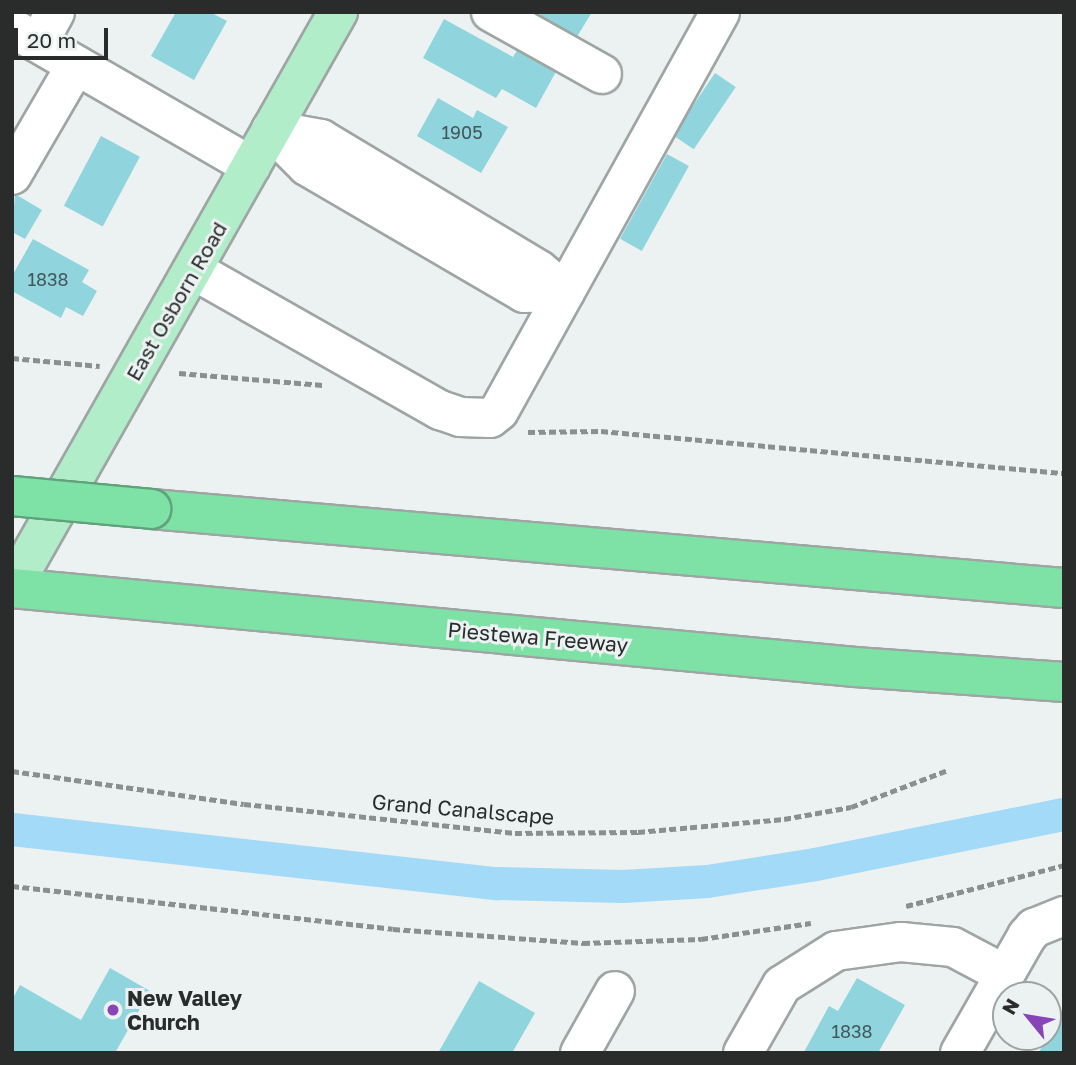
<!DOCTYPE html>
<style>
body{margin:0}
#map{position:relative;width:1076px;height:1065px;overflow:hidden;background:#ebf2f1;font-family:"Golos Text",sans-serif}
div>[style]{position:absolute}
.canal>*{height:33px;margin:-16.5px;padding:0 16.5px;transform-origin:16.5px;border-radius:16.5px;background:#a3daf8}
.building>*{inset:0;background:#90d5de;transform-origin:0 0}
.path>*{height:4.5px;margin-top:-2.25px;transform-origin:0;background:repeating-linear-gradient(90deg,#8b908f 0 7px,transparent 0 10.5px)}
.roads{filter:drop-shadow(2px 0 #9ea5a3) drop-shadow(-2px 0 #9ea5a3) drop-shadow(0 2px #9ea5a3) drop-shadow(0 -2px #9ea5a3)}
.minor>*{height:38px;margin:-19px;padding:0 19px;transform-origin:19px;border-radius:19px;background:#fff}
.major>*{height:38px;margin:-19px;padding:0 19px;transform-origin:19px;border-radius:19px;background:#b2edca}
.highway>*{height:38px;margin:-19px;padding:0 19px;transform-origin:19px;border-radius:19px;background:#7ee1a6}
.bridges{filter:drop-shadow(2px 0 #60a27b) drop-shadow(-2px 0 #60a27b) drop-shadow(0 2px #60a27b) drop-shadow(0 -2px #60a27b)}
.highway-bridge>*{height:38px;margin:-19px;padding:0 19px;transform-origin:19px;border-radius:19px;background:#7ee1a6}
.dots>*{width:19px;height:19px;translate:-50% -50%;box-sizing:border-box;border:4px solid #ebf2f1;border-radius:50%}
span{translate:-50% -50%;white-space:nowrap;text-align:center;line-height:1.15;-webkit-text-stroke:6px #ebf2f1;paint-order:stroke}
.number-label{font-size:18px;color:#435658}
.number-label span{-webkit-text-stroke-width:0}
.street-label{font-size:21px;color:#292c2b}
.poi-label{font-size:21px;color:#292c2b;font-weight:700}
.left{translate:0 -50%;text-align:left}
.frame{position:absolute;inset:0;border:14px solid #292c2b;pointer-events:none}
.north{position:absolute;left:992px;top:981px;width:70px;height:70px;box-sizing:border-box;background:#ebf2f1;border:2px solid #9da3a2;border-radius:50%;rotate:300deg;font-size:19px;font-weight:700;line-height:28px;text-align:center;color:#292c2b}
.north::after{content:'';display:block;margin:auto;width:24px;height:32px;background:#8944b8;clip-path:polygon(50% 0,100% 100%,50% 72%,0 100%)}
.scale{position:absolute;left:14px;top:28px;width:94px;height:32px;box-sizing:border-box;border:4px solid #292c2b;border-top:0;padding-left:9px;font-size:21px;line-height:24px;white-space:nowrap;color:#292c2b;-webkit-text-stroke:5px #ebf2f1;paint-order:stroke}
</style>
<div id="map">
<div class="canal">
<div style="left:12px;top:829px;width:488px;rotate:6.4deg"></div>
<div style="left:497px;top:883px;width:126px;rotate:1.4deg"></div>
<div style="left:623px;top:886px;width:84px;rotate:-3.4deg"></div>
<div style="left:707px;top:881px;width:109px;rotate:-8.9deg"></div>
<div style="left:815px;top:864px;width:254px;rotate:-11.4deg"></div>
</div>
<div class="building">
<div style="clip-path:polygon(176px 12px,210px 12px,227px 21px,194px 80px,151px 56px)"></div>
<div style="clip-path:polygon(542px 12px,592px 12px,575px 40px,538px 19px)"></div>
<div style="clip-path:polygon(444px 19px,513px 57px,519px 47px,558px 68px,536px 108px,502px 89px,496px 98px,423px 58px)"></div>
<div style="left:715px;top:73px;width:25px;height:75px;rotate:34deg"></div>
<div style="clip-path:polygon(438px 98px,473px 118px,477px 110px,508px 127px,481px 173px,417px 136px)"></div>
<div style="left:101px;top:136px;width:44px;height:79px;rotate:28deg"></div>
<div style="left:667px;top:154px;width:25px;height:97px;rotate:29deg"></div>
<div style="clip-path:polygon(15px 194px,42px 210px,25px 239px,12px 232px)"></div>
<div style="clip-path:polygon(33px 239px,89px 270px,82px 282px,97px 291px,83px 316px,66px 307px,61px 318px,12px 291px,12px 276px)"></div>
<div style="clip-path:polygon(110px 968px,150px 991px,115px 1053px,12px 1053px,12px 1000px,20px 985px,81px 1020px)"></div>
<div style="clip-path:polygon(857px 978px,905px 1005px,878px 1053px,804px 1052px,829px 1006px,838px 1011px)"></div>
<div style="clip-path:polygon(479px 981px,535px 1013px,512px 1053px,438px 1053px)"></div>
<div style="clip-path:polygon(1064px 1006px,1064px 1053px,1038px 1053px,1048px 1037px)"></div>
</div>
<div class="path">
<div style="left:12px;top:358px;width:88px;rotate:5.2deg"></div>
<div style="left:179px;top:373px;width:144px;rotate:4.8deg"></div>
<div style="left:528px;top:432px;width:73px;rotate:-0.8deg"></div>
<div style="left:601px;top:431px;width:465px;rotate:5.2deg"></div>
<div style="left:12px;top:771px;width:234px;rotate:8.1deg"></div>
<div style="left:244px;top:804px;width:273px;rotate:6.1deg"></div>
<div style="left:515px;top:833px;width:123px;rotate:-0.5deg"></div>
<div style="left:638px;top:832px;width:147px;rotate:-5.1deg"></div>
<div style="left:784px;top:819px;width:68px;rotate:-10.2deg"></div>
<div style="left:851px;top:807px;width:104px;rotate:-20.9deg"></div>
<div style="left:12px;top:886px;width:383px;rotate:6.4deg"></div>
<div style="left:393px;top:929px;width:191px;rotate:4.2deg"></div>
<div style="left:583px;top:943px;width:118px;rotate:-1.9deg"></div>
<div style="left:701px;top:939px;width:111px;rotate:-8.3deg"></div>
<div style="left:906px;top:906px;width:163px;rotate:-14.5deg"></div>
</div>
<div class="roads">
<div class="minor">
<div style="left:491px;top:12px;width:127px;rotate:29.2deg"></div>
<div style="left:12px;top:28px;width:276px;rotate:30deg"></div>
<div style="left:38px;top:43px;width:35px;rotate:-61deg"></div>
<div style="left:271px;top:130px;width:51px;rotate:45deg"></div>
<div style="left:307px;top:166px;width:251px;rotate:30.3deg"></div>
<div style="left:524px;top:293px;width:41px;rotate:-1.4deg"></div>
<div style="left:271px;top:130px;width:51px;rotate:10.2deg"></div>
<div style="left:321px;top:139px;width:254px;rotate:31deg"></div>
<div style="left:539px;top:270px;width:34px;rotate:40deg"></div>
<div style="left:12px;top:175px;width:127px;rotate:-59.8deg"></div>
<div style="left:195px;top:271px;width:282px;rotate:29.6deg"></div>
<div style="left:440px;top:410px;width:21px;rotate:19deg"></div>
<div style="left:460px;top:417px;width:30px;rotate:2deg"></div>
<div style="left:490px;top:418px;width:11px;rotate:-38deg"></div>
<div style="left:499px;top:411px;width:456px;rotate:-61deg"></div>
<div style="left:580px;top:1053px;width:71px;rotate:-60.6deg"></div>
<div style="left:743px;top:1053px;width:78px;rotate:-60.2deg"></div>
<div style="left:782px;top:985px;width:64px;rotate:-32.2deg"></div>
<div style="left:836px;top:951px;width:66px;rotate:-7.9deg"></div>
<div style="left:901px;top:942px;width:52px;rotate:5.5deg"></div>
<div style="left:953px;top:947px;width:58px;rotate:27.9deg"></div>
<div style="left:960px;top:1053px;width:135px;rotate:-60.2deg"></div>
<div style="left:1027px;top:936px;width:11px;rotate:-49deg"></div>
<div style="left:1034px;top:928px;width:32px;rotate:-22deg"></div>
</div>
<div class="major">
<div style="left:12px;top:588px;width:662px;rotate:-60.49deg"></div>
</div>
<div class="highway">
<div style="left:151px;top:509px;width:916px;rotate:4.95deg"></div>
<div style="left:12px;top:588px;width:847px;rotate:5.35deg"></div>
<div style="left:855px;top:667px;width:210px;rotate:4.1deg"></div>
</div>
</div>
<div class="bridges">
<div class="highway-bridge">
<div style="left:12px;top:496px;width:140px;rotate:5.3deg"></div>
</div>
</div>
<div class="dots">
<div style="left:113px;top:1010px;background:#8944b8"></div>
</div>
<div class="number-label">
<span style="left:462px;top:132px">1905</span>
<span style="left:48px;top:279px">1838</span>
<span style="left:852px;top:1031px">1838</span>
</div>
<div class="street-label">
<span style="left:176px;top:301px;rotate:-60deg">East Osborn Road</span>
<span style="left:538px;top:637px;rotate:5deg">Piestewa Freeway</span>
<span style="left:463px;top:809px;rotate:5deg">Grand Canalscape</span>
</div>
<div class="poi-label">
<span class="left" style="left:127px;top:1010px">New Valley<br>Church</span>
</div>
<div class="frame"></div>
<div class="north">N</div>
<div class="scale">20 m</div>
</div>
